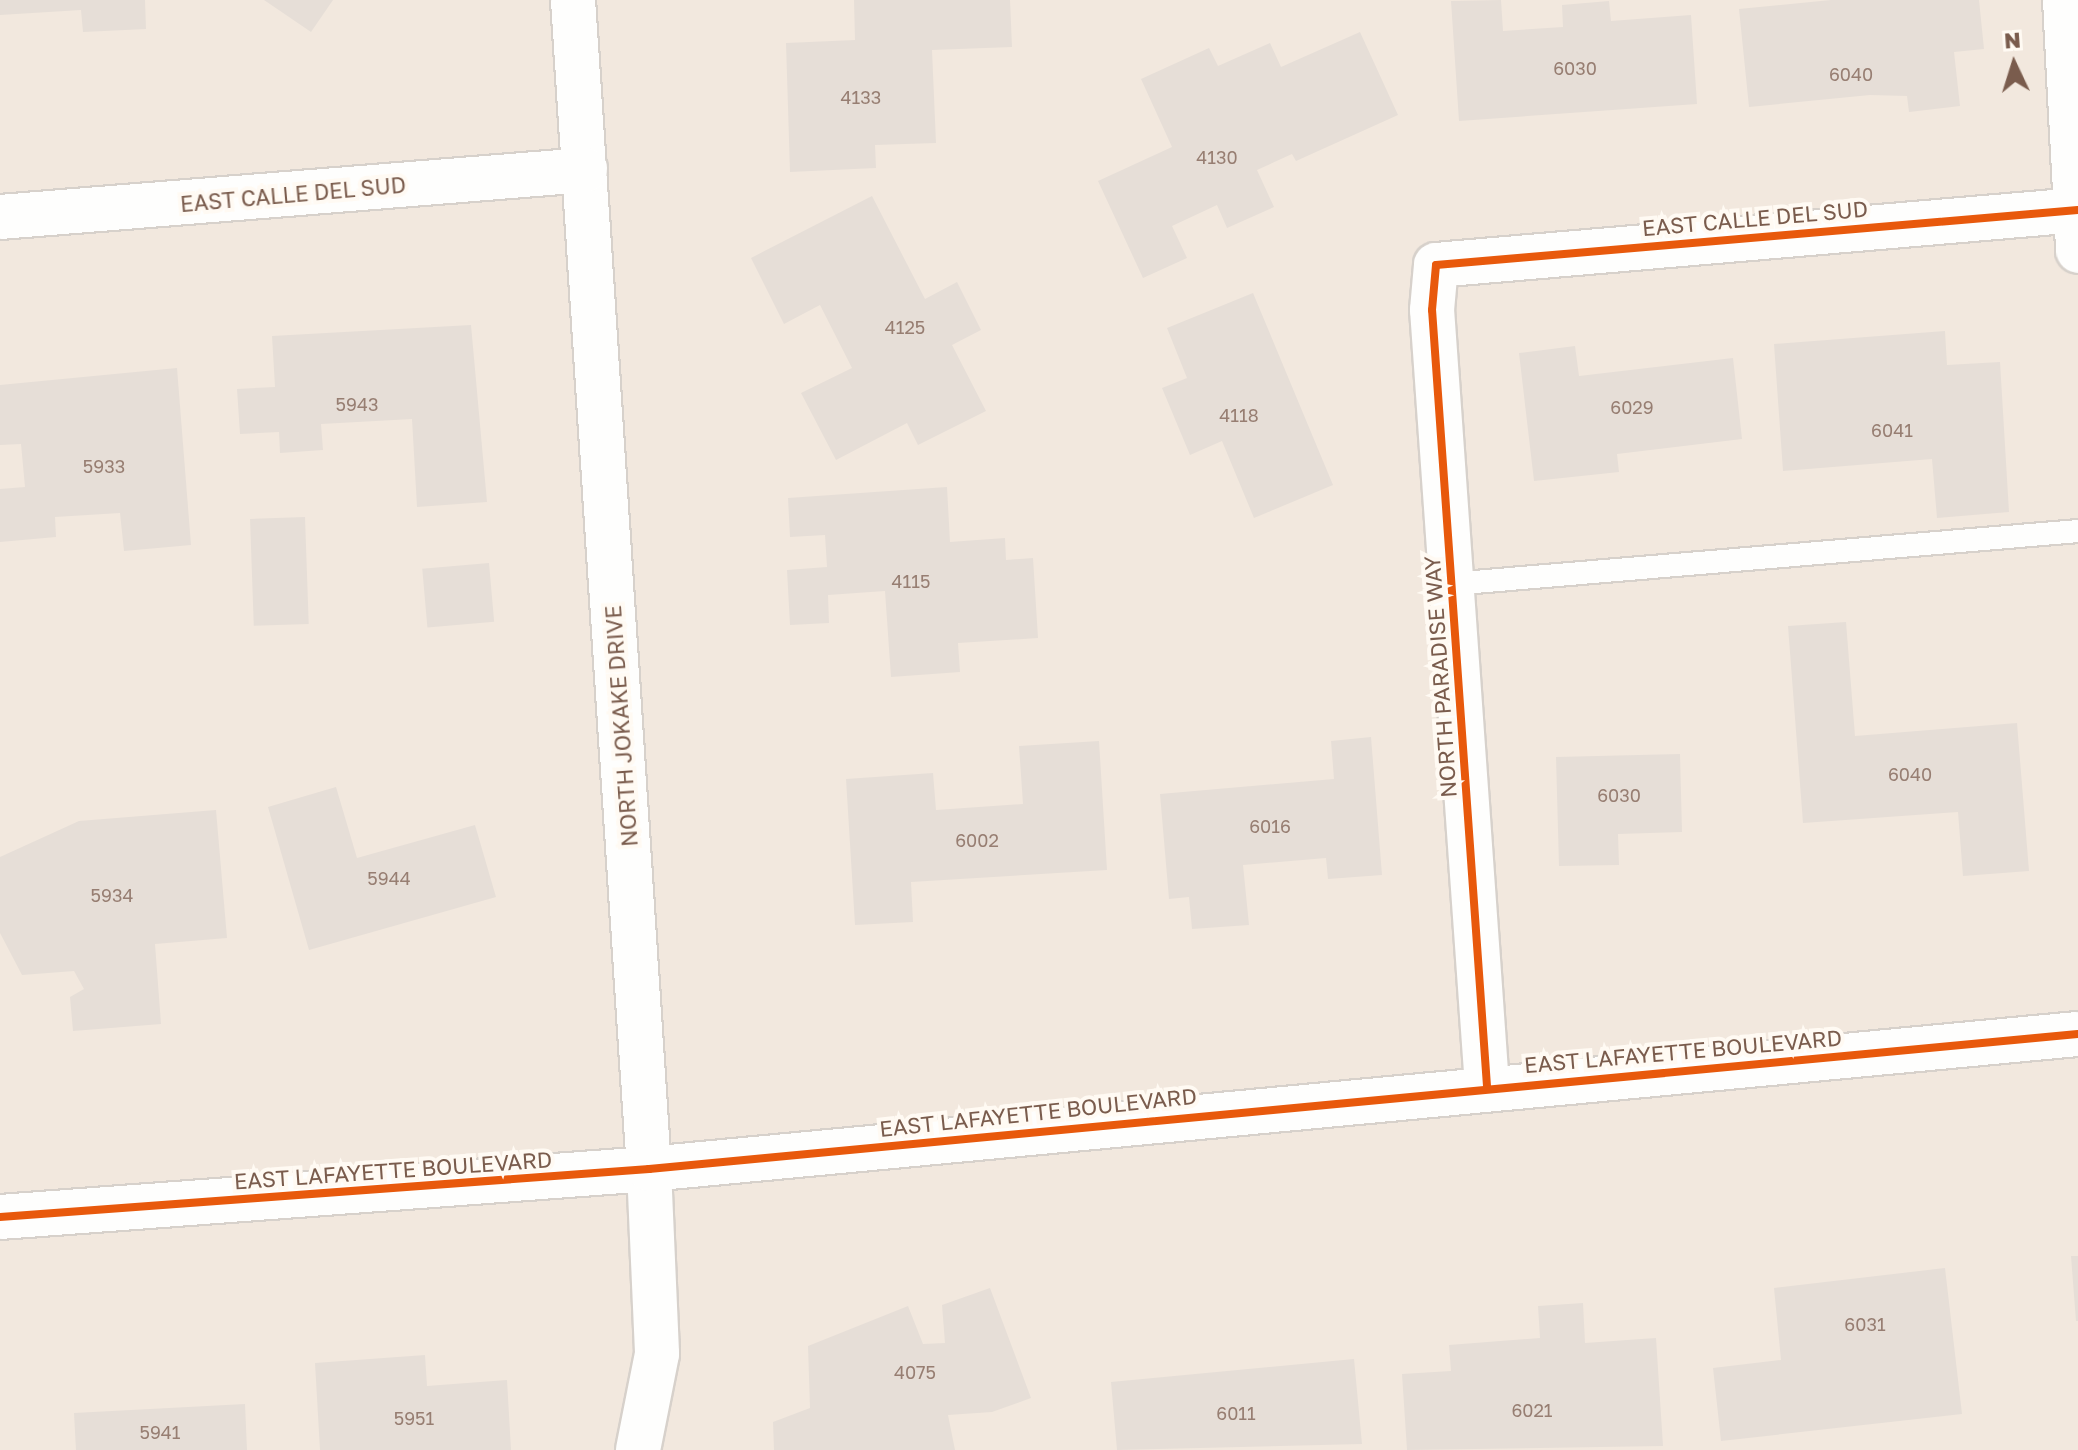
<!DOCTYPE html>
<style>
body{margin:0}
#map{position:relative;width:2078px;height:1450px;overflow:hidden;background:#f9f5f0;font-family:"Golos Text",sans-serif}
div>[style]{position:absolute}
.residential>*{inset:0;background:#f2e8de;transform-origin:0 0}
.building>*{inset:0;background:#e6ded7;transform-origin:0 0}
.roads{filter:drop-shadow(2px 0 #d7d1cb) drop-shadow(-2px 0 #d7d1cb) drop-shadow(0 2px #d7d1cb) drop-shadow(0 -2px #d7d1cb)}
.service>*{height:22px;margin:-11px;padding:0 11px;transform-origin:11px;border-radius:11px;background:#fefefd}
.minor>*{height:44px;margin:-22px;padding:0 22px;transform-origin:22px;border-radius:22px;background:#fefefd}
.tertiary>*{height:44px;margin:-22px;padding:0 22px;transform-origin:22px;border-radius:22px;background:#fefefd}
.cycleway>*{height:8px;margin:-4px;padding:0 4px;transform-origin:4px;border-radius:4px;background:#e8590c}
span{translate:-50% -50%;white-space:nowrap;text-align:center;line-height:1.15;-webkit-text-stroke:8px #fffaf3;paint-order:stroke}
.number-label{font-size:18px;color:#977e72}
.number-label span{-webkit-text-stroke-width:0}
.street-label{font-size:22px;color:#7a5c4d}
.north{position:absolute;left:1974px;top:24px;width:80px;height:80px;-webkit-text-stroke:6px #fffaf3;paint-order:stroke;rotate:356deg;font-size:22px;font-weight:700;line-height:32px;text-align:center;color:#7a5c4d}
.north::after{content:'';display:block;margin:auto;width:28px;height:36px;background:#7a5c4d;clip-path:polygon(50% 0,100% 100%,50% 72%,0 100%)}
</style>
<div id="map">
<div class="residential">
<div style="left:0;top:0;width:2078px;height:1450px"></div>
</div>
<div class="building">
<div style="clip-path:polygon(0 0,145px 0,146px 29px,83px 32px,81px 10px,0 15px)"></div>
<div style="clip-path:polygon(264px 0,333px 0,311px 32px)"></div>
<div style="clip-path:polygon(854px 0,1010px 0,1012px 47px,932px 50px,936px 143px,875px 145px,876px 168px,790px 172px,786px 43px,855px 40px)"></div>
<div style="clip-path:polygon(1501px 0,1503px 31px,1563px 27px,1562px 5px,1609px 1px,1611px 21px,1691px 15px,1697px 104px,1459px 121px,1451px 1px)"></div>
<div style="clip-path:polygon(1831px 0,1979px 0,1984px 49px,1954px 52px,1960px 106px,1909px 112px,1907px 96px,1870px 95px,1749px 107px,1739px 9px)"></div>
<div style="clip-path:polygon(1360px 32px,1398px 115px,1296px 161px,1292px 154px,1257px 170px,1274px 207px,1227px 228px,1217px 205px,1172px 226px,1187px 258px,1143px 278px,1098px 181px,1172px 147px,1141px 79px,1209px 48px,1218px 66px,1270px 43px,1281px 67px)"></div>
<div style="clip-path:polygon(872px 196px,925px 299px,957px 282px,981px 330px,952px 345px,986px 411px,918px 445px,907px 423px,836px 460px,801px 393px,852px 368px,820px 305px,784px 324px,751px 258px)"></div>
<div style="clip-path:polygon(1253px 293px,1333px 485px,1254px 518px,1222px 441px,1190px 455px,1162px 388px,1187px 378px,1167px 328px)"></div>
<div style="clip-path:polygon(471px 325px,487px 502px,417px 507px,412px 419px,321px 424px,323px 450px,280px 453px,279px 432px,240px 434px,237px 389px,275px 387px,272px 336px)"></div>
<div style="clip-path:polygon(1945px 331px,1947px 365px,2000px 362px,2009px 512px,1937px 518px,1932px 459px,1783px 471px,1774px 344px)"></div>
<div style="clip-path:polygon(1575px 346px,1579px 376px,1733px 358px,1742px 439px,1617px 454px,1619px 472px,1534px 481px,1519px 353px)"></div>
<div style="clip-path:polygon(177px 368px,191px 545px,124px 551px,120px 513px,55px 517px,56px 537px,0 542px,0 489px,25px 487px,21px 444px,0 445px,0 385px)"></div>
<div style="clip-path:polygon(947px 487px,950px 542px,1005px 538px,1006px 560px,1033px 558px,1038px 638px,958px 643px,960px 672px,891px 677px,885px 591px,828px 595px,829px 623px,790px 625px,787px 570px,827px 567px,825px 535px,790px 537px,788px 498px)"></div>
<div style="left:305px;top:517px;width:107px;height:55px;rotate:88deg"></div>
<div style="left:489px;top:563px;width:59px;height:67px;rotate:85deg"></div>
<div style="clip-path:polygon(1846px 622px,1855px 736px,2017px 723px,2029px 871px,1963px 876px,1958px 812px,1803px 823px,1788px 626px)"></div>
<div style="clip-path:polygon(1371px 737px,1382px 875px,1328px 879px,1326px 858px,1243px 865px,1249px 925px,1192px 929px,1189px 897px,1169px 899px,1160px 794px,1334px 779px,1331px 741px)"></div>
<div style="clip-path:polygon(1099px 741px,1107px 870px,911px 882px,913px 922px,855px 925px,846px 779px,933px 773px,936px 810px,1023px 804px,1019px 746px)"></div>
<div style="clip-path:polygon(1680px 754px,1682px 832px,1618px 834px,1619px 865px,1559px 866px,1556px 757px)"></div>
<div style="clip-path:polygon(336px 787px,357px 858px,475px 825px,496px 897px,309px 950px,268px 807px)"></div>
<div style="clip-path:polygon(216px 810px,227px 938px,155px 944px,161px 1024px,73px 1031px,70px 997px,84px 989px,74px 971px,22px 975px,0 933px,0 857px,79px 821px)"></div>
<div style="clip-path:polygon(2071px 1256px,2078px 1256px,2078px 1321px,2076px 1321px)"></div>
<div style="clip-path:polygon(1945px 1268px,1962px 1414px,1721px 1441px,1713px 1368px,1781px 1360px,1774px 1288px)"></div>
<div style="clip-path:polygon(990px 1288px,1031px 1398px,992px 1412px,948px 1415px,955px 1450px,774px 1450px,773px 1422px,810px 1408px,808px 1346px,908px 1306px,923px 1344px,945px 1343px,942px 1305px)"></div>
<div style="clip-path:polygon(1583px 1303px,1585px 1343px,1656px 1338px,1663px 1446px,1407px 1450px,1402px 1374px,1451px 1371px,1449px 1345px,1540px 1338px,1538px 1306px)"></div>
<div style="clip-path:polygon(425px 1355px,427px 1386px,507px 1380px,511px 1450px,320px 1450px,315px 1363px)"></div>
<div style="clip-path:polygon(1354px 1359px,1362px 1444px,1117px 1450px,1111px 1382px)"></div>
<div style="clip-path:polygon(245px 1404px,247px 1450px,76px 1450px,74px 1413px)"></div>
</div>
<div class="roads">
<div class="service">
<div style="left:1451px;top:584px;width:629px;rotate:-4.83deg"></div>
</div>
<div class="minor">
<div style="left:573px;top:0;width:1171px;rotate:86.28deg"></div>
<div style="left:649px;top:1169px;width:185px;rotate:87.5deg"></div>
<div style="left:657px;top:1354px;width:98px;rotate:101.2deg"></div>
<div style="left:2065px;top:0;width:251px;rotate:87deg"></div>
<div style="left:0;top:217px;width:587px;rotate:-4.59deg"></div>
<div style="left:1487px;top:1086px;width:778px;rotate:-94.05deg"></div>
<div style="left:1432px;top:310px;width:45px;rotate:-84.9deg"></div>
<div style="left:1436px;top:265px;width:644px;rotate:-4.9deg"></div>
</div>
<div class="tertiary">
<div style="left:0;top:1217px;width:651px;rotate:-4.23deg"></div>
<div style="left:649px;top:1169px;width:1435px;rotate:-5.4deg"></div>
</div>
</div>
<div class="cycleway">
<div style="left:1487px;top:1086px;width:778px;rotate:-94.05deg"></div>
<div style="left:1432px;top:310px;width:45px;rotate:-84.9deg"></div>
<div style="left:1436px;top:265px;width:644px;rotate:-4.9deg"></div>
<div style="left:0;top:1217px;width:651px;rotate:-4.23deg"></div>
<div style="left:649px;top:1169px;width:1435px;rotate:-5.4deg"></div>
</div>
<div class="number-label">
<span style="left:1575px;top:68px">6030</span>
<span style="left:1851px;top:74px">6040</span>
<span style="left:861px;top:97px">4133</span>
<span style="left:1217px;top:157px">4130</span>
<span style="left:905px;top:327px">4125</span>
<span style="left:357px;top:404px">5943</span>
<span style="left:1632px;top:407px">6029</span>
<span style="left:1239px;top:415px">4118</span>
<span style="left:1892px;top:430px">6041</span>
<span style="left:104px;top:466px">5933</span>
<span style="left:911px;top:581px">4115</span>
<span style="left:1910px;top:774px">6040</span>
<span style="left:1619px;top:795px">6030</span>
<span style="left:1270px;top:826px">6016</span>
<span style="left:977px;top:840px">6002</span>
<span style="left:389px;top:878px">5944</span>
<span style="left:112px;top:895px">5934</span>
<span style="left:1865px;top:1324px">6031</span>
<span style="left:915px;top:1372px">4075</span>
<span style="left:1532px;top:1410px">6021</span>
<span style="left:1236px;top:1413px">6011</span>
<span style="left:414px;top:1418px">5951</span>
<span style="left:160px;top:1432px">5941</span>
</div>
<div class="street-label">
<span style="left:293px;top:194px;rotate:-5deg">EAST CALLE DEL SUD</span>
<span style="left:1755px;top:218px;rotate:-5deg">EAST CALLE DEL SUD</span>
<span style="left:1440px;top:677px;rotate:-94deg">NORTH PARADISE WAY</span>
<span style="left:621px;top:726px;rotate:-94deg">NORTH JOKAKE DRIVE</span>
<span style="left:1683px;top:1051px;rotate:-5deg">EAST LAFAYETTE BOULEVARD</span>
<span style="left:1038px;top:1112px;rotate:-6deg">EAST LAFAYETTE BOULEVARD</span>
<span style="left:393px;top:1170px;rotate:-4deg">EAST LAFAYETTE BOULEVARD</span>
</div>
<div class="north">N</div>
</div>
